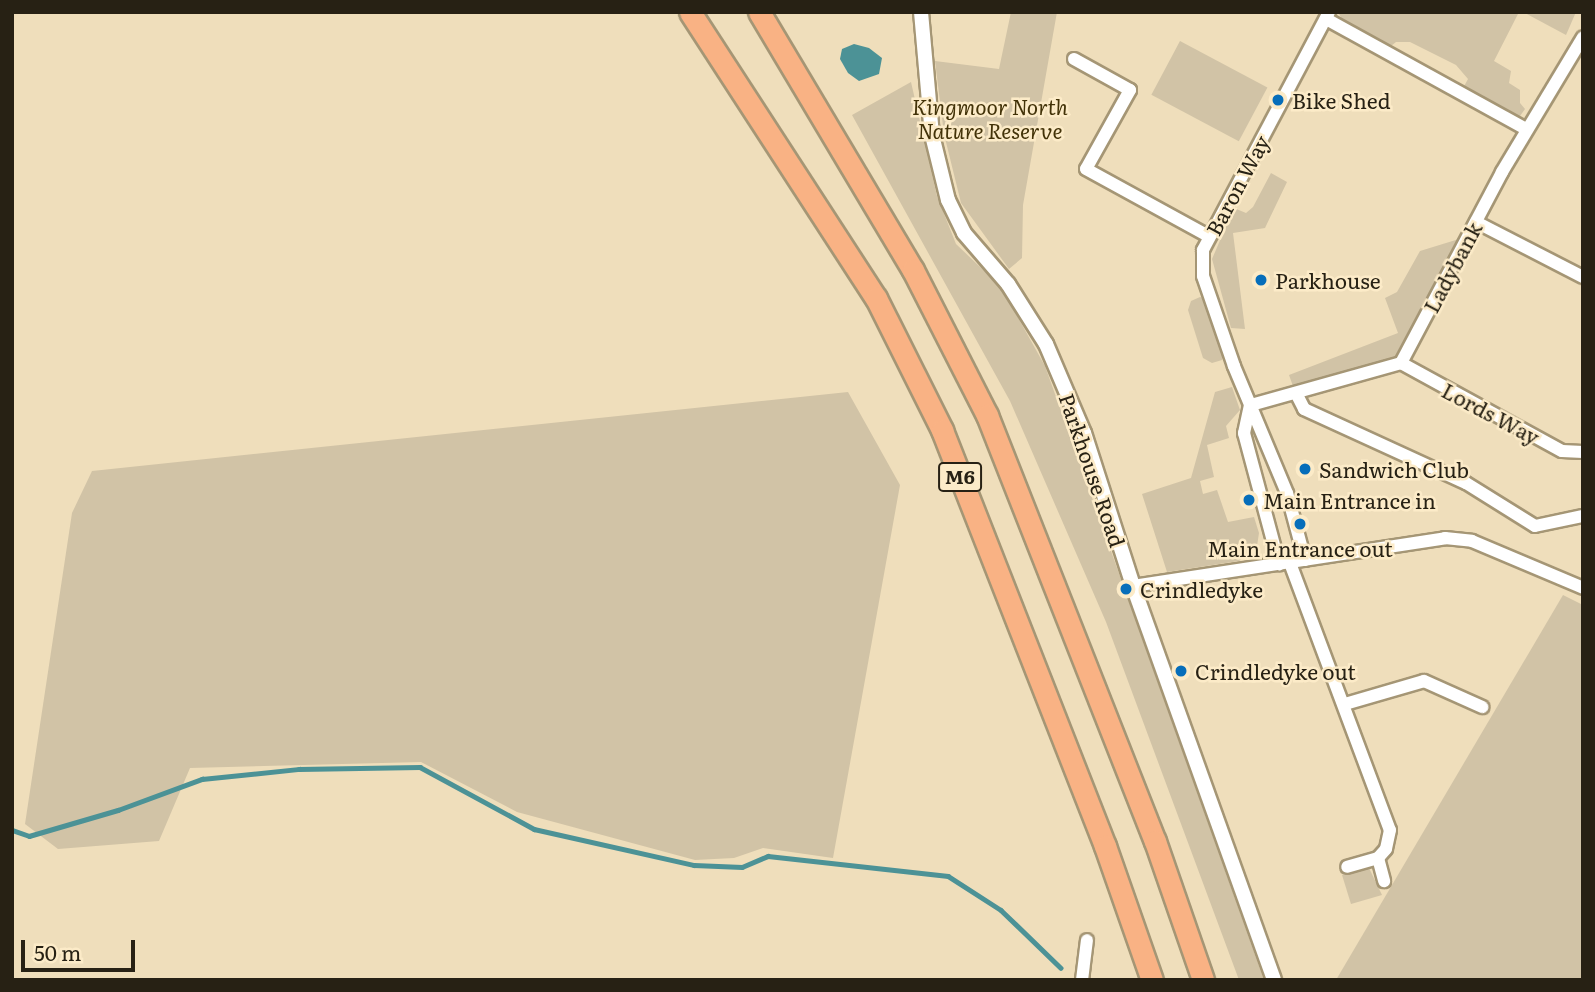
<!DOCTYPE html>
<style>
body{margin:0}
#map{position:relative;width:1595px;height:992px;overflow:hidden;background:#efdebb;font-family:Literata,serif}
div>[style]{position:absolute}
.green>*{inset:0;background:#d1c3a6;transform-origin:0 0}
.water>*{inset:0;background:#4c9296}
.stream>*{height:4.5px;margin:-2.25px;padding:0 2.25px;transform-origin:2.25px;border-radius:2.25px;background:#4c9296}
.roads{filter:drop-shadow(2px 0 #a59675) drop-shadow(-2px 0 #a59675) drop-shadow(0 2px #a59675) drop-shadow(0 -2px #a59675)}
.minor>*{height:12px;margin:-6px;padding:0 6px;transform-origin:6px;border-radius:6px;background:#fff}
.tertiary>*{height:14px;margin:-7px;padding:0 7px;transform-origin:7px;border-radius:7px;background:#fff}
.motorway>*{height:21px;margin:-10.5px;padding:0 10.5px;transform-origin:10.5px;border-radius:10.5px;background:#f9b284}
.dots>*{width:19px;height:19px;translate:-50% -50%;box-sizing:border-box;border:4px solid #fcebc8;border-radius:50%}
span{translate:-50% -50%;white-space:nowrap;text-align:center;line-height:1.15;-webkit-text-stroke:5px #fcebc8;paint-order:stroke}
.shield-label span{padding:2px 5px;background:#fcebc8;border:2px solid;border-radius:5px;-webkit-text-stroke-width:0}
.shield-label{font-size:19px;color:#272114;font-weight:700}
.poi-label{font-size:21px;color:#272114}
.left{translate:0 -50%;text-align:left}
.park-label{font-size:21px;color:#423208;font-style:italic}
.street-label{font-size:21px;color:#272114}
.frame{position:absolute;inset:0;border:14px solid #272114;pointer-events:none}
.scale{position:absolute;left:21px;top:940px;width:114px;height:32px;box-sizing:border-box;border:4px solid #272114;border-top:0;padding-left:9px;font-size:21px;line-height:24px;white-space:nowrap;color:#272114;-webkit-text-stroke:5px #fcebc8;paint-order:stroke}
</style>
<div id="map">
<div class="green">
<div style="clip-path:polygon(1011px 12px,1057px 12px,1023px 205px,1022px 258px,1009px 269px,961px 203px,944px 134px,935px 61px,999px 69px)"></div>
<div style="clip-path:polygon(1338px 12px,1519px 12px,1494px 61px,1511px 71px,1509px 83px,1520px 90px,1520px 103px,1525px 109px,1520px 116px,1511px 116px,1462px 90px,1468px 79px,1456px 65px,1410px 42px,1396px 42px,1386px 50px,1345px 25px)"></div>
<div style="clip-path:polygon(1523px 12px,1576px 12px,1566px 35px)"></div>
<div style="left:1180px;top:41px;width:99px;height:61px;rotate:28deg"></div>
<div style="clip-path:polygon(911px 82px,937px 196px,956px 244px,1001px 287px,1045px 366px,1264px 980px,1239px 980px,1106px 622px,1010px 401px,852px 115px)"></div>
<div style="clip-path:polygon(1271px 173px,1287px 182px,1265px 228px,1233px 233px,1245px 329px,1231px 328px,1212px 259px,1234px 208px,1246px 213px,1253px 207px)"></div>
<div style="clip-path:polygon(1459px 239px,1395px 359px,1294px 389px,1289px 375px,1398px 333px,1385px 298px,1397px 292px,1420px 251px)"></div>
<div style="clip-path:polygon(1200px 297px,1207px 300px,1224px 353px,1222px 360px,1212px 363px,1203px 358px,1188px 310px,1191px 301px)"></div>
<div style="clip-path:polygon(1232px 387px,1240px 410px,1226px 426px,1229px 438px,1207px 445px,1214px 477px,1200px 481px,1203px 494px,1217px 490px,1228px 522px,1254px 517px,1259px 533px,1257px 546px,1239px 561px,1167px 572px,1142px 494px,1191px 478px,1215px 392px)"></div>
<div style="clip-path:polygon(848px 392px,900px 485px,833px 858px,763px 848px,734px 858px,695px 860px,517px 812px,421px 762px,190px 768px,159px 841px,58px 849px,25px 824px,72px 513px,92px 471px)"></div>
<div style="clip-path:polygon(1563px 595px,1583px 605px,1583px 980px,1336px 980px)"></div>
<div style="clip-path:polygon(1369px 868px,1382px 895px,1351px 904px,1342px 875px)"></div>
</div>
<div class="water">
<div style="clip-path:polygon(854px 44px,869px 48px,882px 58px,879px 74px,859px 81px,848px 73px,840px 59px,842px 49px)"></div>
</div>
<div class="stream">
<div style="left:12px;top:830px;width:18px;rotate:19deg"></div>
<div style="left:29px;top:836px;width:93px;rotate:-16.3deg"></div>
<div style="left:118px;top:810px;width:90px;rotate:-20.3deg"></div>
<div style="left:202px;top:779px;width:98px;rotate:-5.9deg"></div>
<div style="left:299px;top:769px;width:121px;rotate:-0.9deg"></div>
<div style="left:420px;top:767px;width:130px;rotate:28.5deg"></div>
<div style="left:534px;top:829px;width:164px;rotate:12.7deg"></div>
<div style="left:694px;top:865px;width:48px;rotate:2.4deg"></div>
<div style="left:742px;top:867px;width:28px;rotate:-23deg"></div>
<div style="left:768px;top:856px;width:181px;rotate:6.3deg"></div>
<div style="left:948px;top:876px;width:63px;rotate:32.7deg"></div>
<div style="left:1001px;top:910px;width:83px;rotate:44deg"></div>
</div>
<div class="roads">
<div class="minor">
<div style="left:1326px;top:19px;width:228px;rotate:28.8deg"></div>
<div style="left:1074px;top:59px;width:64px;rotate:29deg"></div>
<div style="left:1130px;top:90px;width:90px;rotate:119.1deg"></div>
<div style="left:1086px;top:169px;width:141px;rotate:28.7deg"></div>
<div style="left:1476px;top:222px;width:120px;rotate:27.2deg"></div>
<div style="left:1401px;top:363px;width:183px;rotate:28.7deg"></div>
<div style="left:1562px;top:451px;width:21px;rotate:3deg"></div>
<div style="left:1296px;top:393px;width:18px;rotate:63deg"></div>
<div style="left:1304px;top:409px;width:178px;rotate:24.6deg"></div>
<div style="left:1466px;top:483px;width:81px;rotate:31.9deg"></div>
<div style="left:1535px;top:526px;width:49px;rotate:-11.8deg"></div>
<div style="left:1250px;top:405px;width:29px;rotate:102deg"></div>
<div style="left:1244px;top:433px;width:136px;rotate:75deg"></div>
<div style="left:1251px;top:405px;width:156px;rotate:-15.6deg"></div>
<div style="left:1401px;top:363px;width:216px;rotate:-62.1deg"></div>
<div style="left:1502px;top:172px;width:157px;rotate:-59deg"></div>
<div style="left:1305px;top:560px;width:69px;rotate:-105deg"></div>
<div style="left:1287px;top:493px;width:138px;rotate:-112.7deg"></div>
<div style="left:1234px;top:366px;width:95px;rotate:-109deg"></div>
<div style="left:1203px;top:276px;width:26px;rotate:-90deg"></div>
<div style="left:1203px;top:250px;width:269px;rotate:-62.1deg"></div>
<div style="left:1290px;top:563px;width:285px;rotate:69.5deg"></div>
<div style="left:1390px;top:830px;width:19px;rotate:102deg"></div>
<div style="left:1386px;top:849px;width:12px;rotate:132deg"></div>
<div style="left:1378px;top:858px;width:32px;rotate:164deg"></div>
<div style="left:1133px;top:586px;width:316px;rotate:-8.7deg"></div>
<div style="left:1445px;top:538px;width:27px;rotate:6deg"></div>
<div style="left:1472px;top:541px;width:121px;rotate:22.9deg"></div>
<div style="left:1345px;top:704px;width:82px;rotate:-16.2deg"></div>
<div style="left:1424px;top:681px;width:64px;rotate:24.1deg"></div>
<div style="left:1378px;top:858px;width:24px;rotate:75deg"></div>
<div style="left:1082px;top:980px;width:40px;rotate:-82.9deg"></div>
</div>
<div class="tertiary">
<div style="left:921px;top:12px;width:123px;rotate:84.9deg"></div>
<div style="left:932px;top:135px;width:67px;rotate:76.2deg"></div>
<div style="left:948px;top:200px;width:37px;rotate:64deg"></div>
<div style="left:964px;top:233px;width:67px;rotate:49.2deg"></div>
<div style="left:1008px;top:284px;width:71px;rotate:57.7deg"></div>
<div style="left:1046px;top:344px;width:97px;rotate:66.9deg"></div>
<div style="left:1084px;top:433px;width:161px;rotate:72.2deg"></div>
<div style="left:1133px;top:586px;width:418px;rotate:70.3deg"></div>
</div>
<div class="motorway">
<div style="left:690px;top:12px;width:341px;rotate:57deg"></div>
<div style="left:876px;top:298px;width:148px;rotate:63.4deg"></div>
<div style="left:942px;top:430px;width:447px;rotate:68.6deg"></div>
<div style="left:1105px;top:846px;width:142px;rotate:70.7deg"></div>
<div style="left:759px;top:12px;width:300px;rotate:59.2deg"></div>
<div style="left:913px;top:270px;width:163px;rotate:63deg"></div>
<div style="left:987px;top:415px;width:458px;rotate:68.5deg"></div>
<div style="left:1155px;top:841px;width:147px;rotate:70.9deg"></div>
</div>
</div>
<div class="dots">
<div style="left:1278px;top:100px;background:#076eba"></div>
<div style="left:1261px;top:280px;background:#076eba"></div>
<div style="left:1305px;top:469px;background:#076eba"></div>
<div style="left:1249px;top:500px;background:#076eba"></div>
<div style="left:1300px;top:524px;background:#076eba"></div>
<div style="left:1126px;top:589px;background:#076eba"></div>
<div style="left:1181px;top:671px;background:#076eba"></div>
</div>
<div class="shield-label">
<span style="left:960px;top:477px">M6</span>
</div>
<div class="poi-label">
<span class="left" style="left:1292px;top:100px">Bike Shed</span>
<span class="left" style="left:1275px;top:280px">Parkhouse</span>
<span class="left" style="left:1319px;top:469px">Sandwich Club</span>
<span class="left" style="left:1263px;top:500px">Main Entrance in</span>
<span style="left:1300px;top:548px">Main Entrance out</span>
<span class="left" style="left:1140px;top:589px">Crindledyke</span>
<span class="left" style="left:1195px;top:671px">Crindledyke out</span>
</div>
<div class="park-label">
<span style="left:990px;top:118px">Kingmoor North<br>Nature Reserve</span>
</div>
<div class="street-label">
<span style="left:1237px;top:185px;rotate:-62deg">Baron Way</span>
<span style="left:1452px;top:267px;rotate:-62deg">Ladybank</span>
<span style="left:1491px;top:413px;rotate:28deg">Lords Way</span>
<span style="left:1093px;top:470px;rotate:71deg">Parkhouse Road</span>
</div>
<div class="frame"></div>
<div class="scale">50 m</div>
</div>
